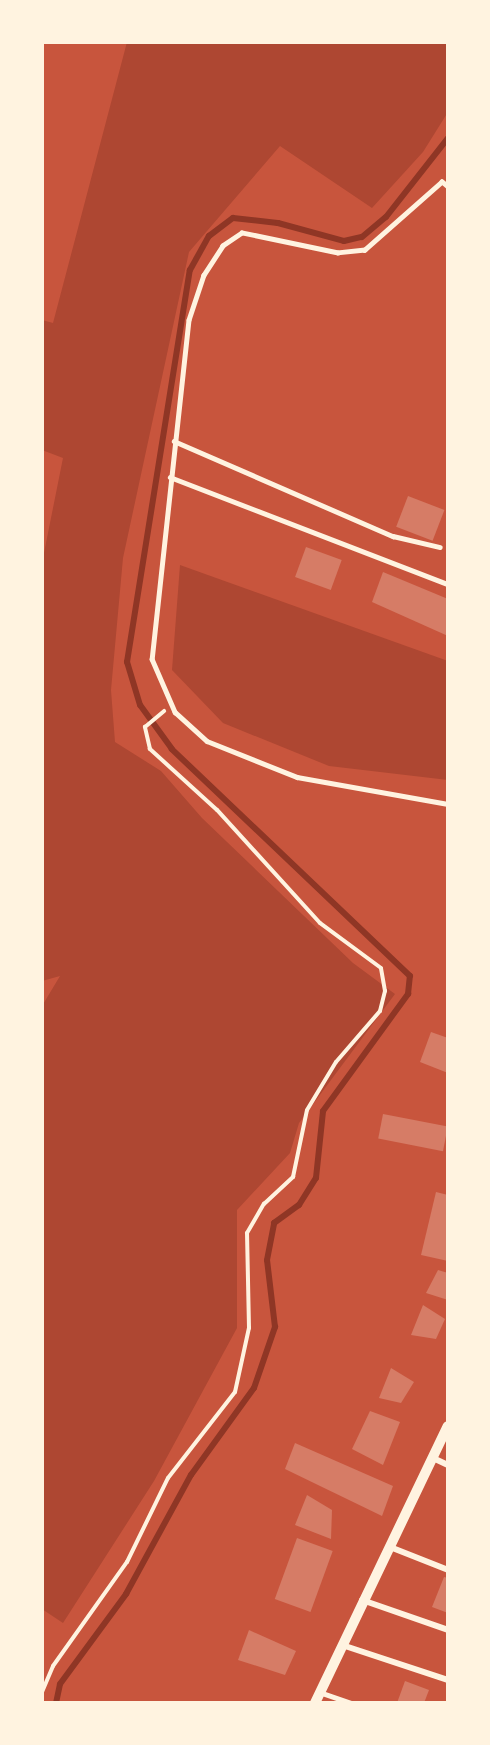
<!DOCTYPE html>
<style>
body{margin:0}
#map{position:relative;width:490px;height:1745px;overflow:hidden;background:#c8553d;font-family:Poppins,sans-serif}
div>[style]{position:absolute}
.green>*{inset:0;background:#ae4732}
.stream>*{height:6px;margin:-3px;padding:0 3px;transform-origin:3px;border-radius:3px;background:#8f3625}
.building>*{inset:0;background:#d67c66;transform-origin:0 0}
.path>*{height:4px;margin:-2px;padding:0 2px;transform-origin:2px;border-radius:2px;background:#fff3e0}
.service>*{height:4.5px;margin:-2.25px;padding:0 2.25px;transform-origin:2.25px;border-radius:2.25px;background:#fff3e0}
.minor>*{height:6px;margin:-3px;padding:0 3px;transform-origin:3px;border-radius:3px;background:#fff3e0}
.tertiary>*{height:10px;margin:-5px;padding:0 5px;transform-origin:5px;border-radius:5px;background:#fff3e0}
span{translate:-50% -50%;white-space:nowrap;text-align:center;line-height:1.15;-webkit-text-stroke:4.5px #fff3e0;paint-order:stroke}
.frame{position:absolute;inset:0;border:44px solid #fff3e0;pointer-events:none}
</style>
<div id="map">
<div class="green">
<div style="clip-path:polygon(127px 42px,448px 42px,448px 112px,423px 152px,372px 208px,280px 146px,189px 252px,123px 558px,111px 690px,115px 742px,161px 771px,202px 818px,353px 963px,395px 994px,299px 1123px,290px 1153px,237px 1210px,237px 1328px,154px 1481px,63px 1623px,42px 1609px,42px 1006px,60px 976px,42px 981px,42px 563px,63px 458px,42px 450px,42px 320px,53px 323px)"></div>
<div style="clip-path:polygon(180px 565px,448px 661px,448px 780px,329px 766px,223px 723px,172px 670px)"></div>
</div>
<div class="stream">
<div style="left:56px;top:1703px;width:19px;rotate:-78deg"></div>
<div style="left:60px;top:1684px;width:112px;rotate:-53.7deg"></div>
<div style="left:126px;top:1594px;width:136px;rotate:-61.4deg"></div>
<div style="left:191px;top:1475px;width:107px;rotate:-54.1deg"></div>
<div style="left:254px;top:1388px;width:65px;rotate:-71deg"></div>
<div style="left:275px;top:1327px;width:67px;rotate:-96.8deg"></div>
<div style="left:267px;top:1260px;width:38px;rotate:-79deg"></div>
<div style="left:274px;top:1223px;width:31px;rotate:-36deg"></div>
<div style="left:299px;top:1205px;width:32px;rotate:-58deg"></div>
<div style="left:316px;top:1178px;width:67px;rotate:-84deg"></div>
<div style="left:323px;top:1111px;width:145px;rotate:-54deg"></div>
<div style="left:408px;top:994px;width:18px;rotate:-84deg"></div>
<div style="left:410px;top:976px;width:329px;rotate:-136.4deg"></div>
<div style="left:172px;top:749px;width:54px;rotate:-126deg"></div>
<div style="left:140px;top:705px;width:45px;rotate:-106.8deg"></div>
<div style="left:127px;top:662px;width:397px;rotate:-80.9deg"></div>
<div style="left:190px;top:270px;width:39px;rotate:-61deg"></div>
<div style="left:209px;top:236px;width:30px;rotate:-37deg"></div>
<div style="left:233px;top:218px;width:45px;rotate:6.3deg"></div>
<div style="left:278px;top:223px;width:68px;rotate:15.3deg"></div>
<div style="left:344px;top:241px;width:18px;rotate:-13deg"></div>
<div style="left:362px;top:237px;width:31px;rotate:-40deg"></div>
<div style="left:386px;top:217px;width:100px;rotate:-51.9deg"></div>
</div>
<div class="building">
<div style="left:408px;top:496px;width:39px;height:33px;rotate:21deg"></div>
<div style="left:306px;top:547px;width:38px;height:32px;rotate:20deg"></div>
<div style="clip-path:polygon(383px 572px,448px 599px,448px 636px,372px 602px)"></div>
<div style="clip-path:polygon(431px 1032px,448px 1038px,448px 1073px,420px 1062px)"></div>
<div style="left:383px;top:1114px;width:66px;height:25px;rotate:11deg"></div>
<div style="clip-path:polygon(436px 1192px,448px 1195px,448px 1261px,421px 1255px)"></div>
<div style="clip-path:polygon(438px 1270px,448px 1273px,448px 1300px,426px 1293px)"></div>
<div style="clip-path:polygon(423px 1305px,445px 1319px,436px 1339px,411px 1335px)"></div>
<div style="clip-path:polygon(391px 1368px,414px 1382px,401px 1403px,379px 1398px)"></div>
<div style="clip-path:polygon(370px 1411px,400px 1422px,383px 1465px,352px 1449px)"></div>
<div style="clip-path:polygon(295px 1443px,393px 1486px,382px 1516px,285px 1469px)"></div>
<div style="clip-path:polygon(307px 1495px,332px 1510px,331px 1539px,295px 1525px)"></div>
<div style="left:297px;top:1538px;width:38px;height:65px;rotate:20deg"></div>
<div style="clip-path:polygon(444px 1577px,448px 1578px,448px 1613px,432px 1607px)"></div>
<div style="clip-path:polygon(249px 1630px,296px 1651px,285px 1675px,238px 1660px)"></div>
<div style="clip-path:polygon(405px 1681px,429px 1690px,424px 1703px,397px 1703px)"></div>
</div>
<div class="path">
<div style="left:42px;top:1692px;width:28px;rotate:-67deg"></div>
<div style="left:53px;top:1666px;width:128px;rotate:-54.6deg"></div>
<div style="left:127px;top:1562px;width:93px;rotate:-64deg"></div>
<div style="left:168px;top:1478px;width:109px;rotate:-52.1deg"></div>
<div style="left:235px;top:1392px;width:66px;rotate:-77.7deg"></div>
<div style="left:249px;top:1328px;width:95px;rotate:-91.2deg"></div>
<div style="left:247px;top:1233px;width:34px;rotate:-60deg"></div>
<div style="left:264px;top:1204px;width:40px;rotate:-43deg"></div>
<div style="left:293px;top:1177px;width:68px;rotate:-78.2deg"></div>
<div style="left:307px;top:1110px;width:56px;rotate:-58.9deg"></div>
<div style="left:336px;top:1062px;width:67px;rotate:-49.2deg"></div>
<div style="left:380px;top:1011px;width:21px;rotate:-76deg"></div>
<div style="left:385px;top:991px;width:23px;rotate:-100deg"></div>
<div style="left:381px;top:968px;width:76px;rotate:-143.6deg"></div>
<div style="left:320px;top:923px;width:153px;rotate:-132.3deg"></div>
<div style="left:217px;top:810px;width:91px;rotate:-137.7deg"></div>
<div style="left:150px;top:749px;width:23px;rotate:-103deg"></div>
<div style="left:145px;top:727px;width:25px;rotate:-40deg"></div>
</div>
<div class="service">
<div style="left:448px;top:187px;width:8px;rotate:-140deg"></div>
<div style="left:442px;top:182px;width:103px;rotate:138.6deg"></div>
<div style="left:365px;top:250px;width:27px;rotate:174deg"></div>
<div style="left:338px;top:253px;width:98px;rotate:-168.2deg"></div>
<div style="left:242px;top:233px;width:23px;rotate:146deg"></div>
<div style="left:223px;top:246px;width:35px;rotate:123deg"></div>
<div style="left:204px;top:275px;width:47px;rotate:108.4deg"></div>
<div style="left:189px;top:320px;width:341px;rotate:96.2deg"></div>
<div style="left:152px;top:659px;width:58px;rotate:66.5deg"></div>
<div style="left:175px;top:712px;width:43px;rotate:42.2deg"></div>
<div style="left:207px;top:741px;width:97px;rotate:21.8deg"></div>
<div style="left:297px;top:777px;width:153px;rotate:10.1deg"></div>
<div style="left:174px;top:441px;width:239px;rotate:23.5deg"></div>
<div style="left:393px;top:536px;width:48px;rotate:13.2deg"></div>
<div style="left:170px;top:477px;width:298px;rotate:21.1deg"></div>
<div style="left:319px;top:1692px;width:34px;rotate:19deg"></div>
</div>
<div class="minor">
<div style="left:433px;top:1458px;width:17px;rotate:25deg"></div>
<div style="left:390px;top:1547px;width:62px;rotate:21.6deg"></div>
<div style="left:362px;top:1600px;width:91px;rotate:19.2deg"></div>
<div style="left:342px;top:1645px;width:112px;rotate:18.3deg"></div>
</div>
<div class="tertiary">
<div style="left:315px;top:1703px;width:307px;rotate:-64.4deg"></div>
</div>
<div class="frame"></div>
</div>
